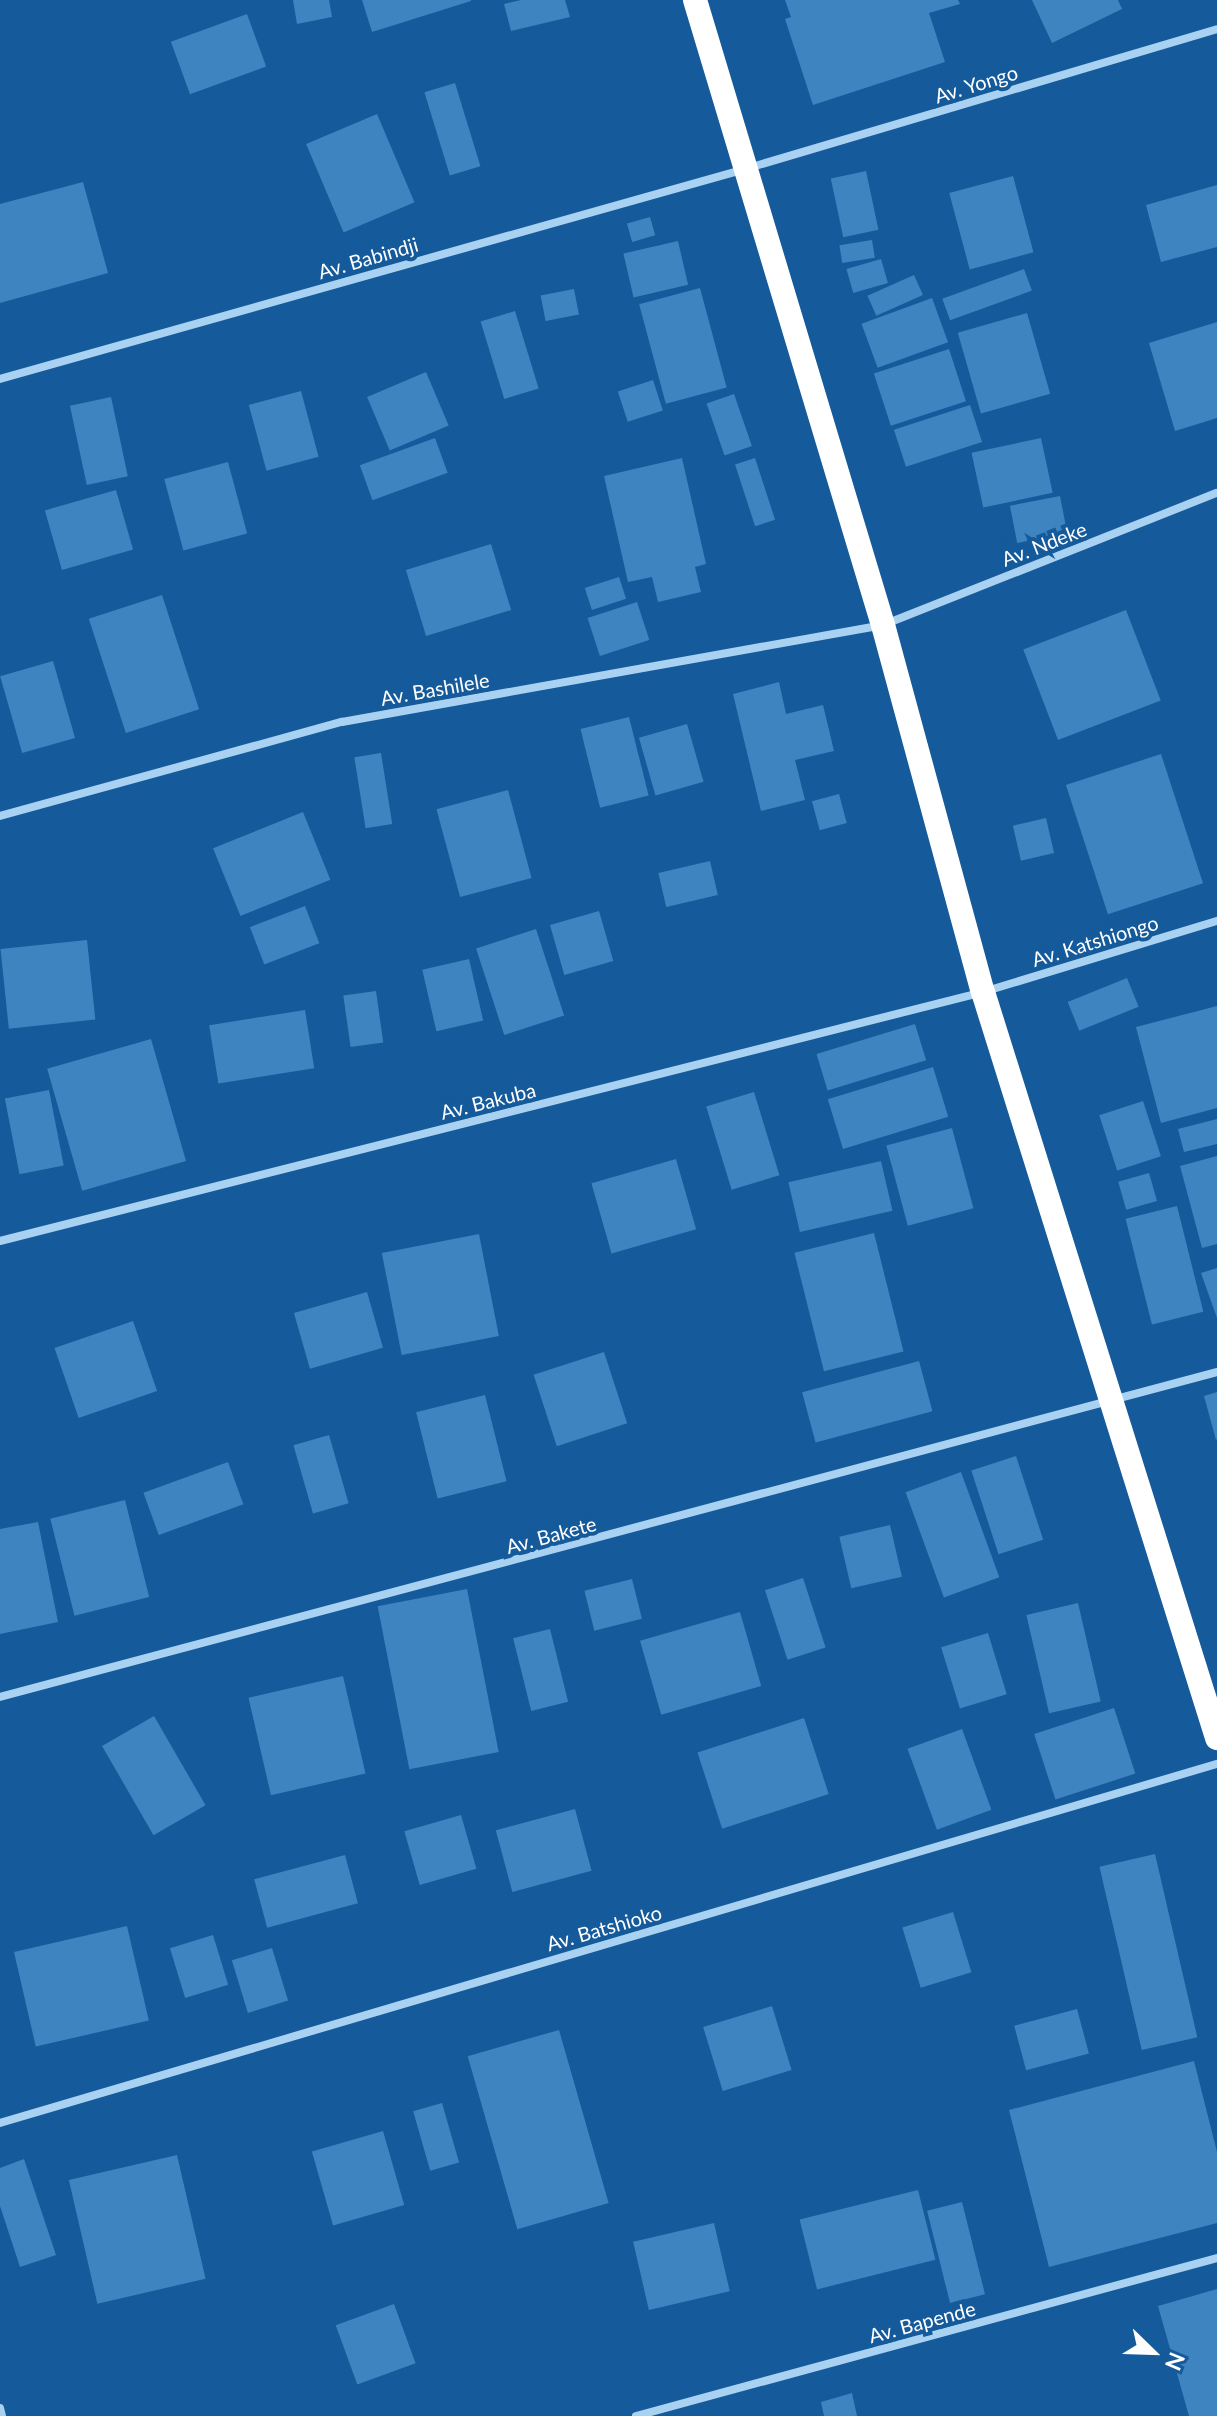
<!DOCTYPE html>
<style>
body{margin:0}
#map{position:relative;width:1217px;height:2416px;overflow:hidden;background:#155a9a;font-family:Lato,sans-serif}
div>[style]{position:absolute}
.building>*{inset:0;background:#3e84c1;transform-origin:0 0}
.street>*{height:8px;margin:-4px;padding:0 4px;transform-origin:4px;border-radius:4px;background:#a9d1f2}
.highway>*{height:24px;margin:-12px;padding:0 12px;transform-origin:12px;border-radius:12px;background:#fff}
span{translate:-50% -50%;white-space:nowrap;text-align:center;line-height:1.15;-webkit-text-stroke:8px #155a9a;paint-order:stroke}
.street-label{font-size:20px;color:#fff}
.north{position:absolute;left:1113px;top:2312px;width:80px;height:80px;-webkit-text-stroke:6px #155a9a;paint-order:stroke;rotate:113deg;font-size:22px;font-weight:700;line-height:32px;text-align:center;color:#fff}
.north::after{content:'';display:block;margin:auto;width:28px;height:36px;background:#fff;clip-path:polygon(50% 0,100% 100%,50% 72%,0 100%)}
</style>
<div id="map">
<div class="building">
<div style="clip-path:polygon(293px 0,329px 0,332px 17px,297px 24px)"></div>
<div style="clip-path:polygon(362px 0,471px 0,471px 1px,372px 32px)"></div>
<div style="clip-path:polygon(521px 0,565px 0,570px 17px,511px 31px,504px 4px)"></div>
<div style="clip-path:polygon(785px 0,958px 0,960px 4px,929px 13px,945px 62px,813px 105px,785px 19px,791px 17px)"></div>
<div style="clip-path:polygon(1032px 0,1118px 0,1122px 9px,1052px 43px)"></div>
<div style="left:247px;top:14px;width:56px;height:81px;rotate:70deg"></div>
<div style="left:455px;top:83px;width:87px;height:32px;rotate:73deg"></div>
<div style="left:377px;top:114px;width:96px;height:77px;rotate:67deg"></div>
<div style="left:866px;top:171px;width:60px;height:36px;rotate:78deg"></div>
<div style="left:1013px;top:176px;width:79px;height:66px;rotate:75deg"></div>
<div style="clip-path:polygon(83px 182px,108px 273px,0 303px,0 204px)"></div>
<div style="clip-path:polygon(1217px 185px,1217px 247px,1161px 262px,1146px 205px)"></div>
<div style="left:650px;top:217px;width:19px;height:24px;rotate:74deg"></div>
<div style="left:872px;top:240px;width:18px;height:33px;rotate:81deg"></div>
<div style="left:678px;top:241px;width:45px;height:56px;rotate:77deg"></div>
<div style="left:881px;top:259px;width:25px;height:36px;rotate:74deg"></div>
<div style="left:1024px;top:269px;width:23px;height:87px;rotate:70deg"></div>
<div style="left:914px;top:275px;width:22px;height:51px;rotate:66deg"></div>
<div style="left:700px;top:288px;width:103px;height:63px;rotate:75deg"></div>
<div style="left:574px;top:289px;width:26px;height:34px;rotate:79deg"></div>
<div style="left:932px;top:298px;width:47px;height:75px;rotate:70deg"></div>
<div style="left:515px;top:311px;width:81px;height:36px;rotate:73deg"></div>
<div style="left:1027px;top:313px;width:84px;height:72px;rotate:74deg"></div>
<div style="clip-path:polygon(1217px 322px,1217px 418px,1175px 431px,1149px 343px)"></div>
<div style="left:949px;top:349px;width:55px;height:79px;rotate:72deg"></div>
<div style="left:426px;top:372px;width:58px;height:64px;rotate:67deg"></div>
<div style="left:653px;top:380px;width:32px;height:37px;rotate:72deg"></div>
<div style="left:301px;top:391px;width:68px;height:54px;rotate:75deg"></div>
<div style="left:734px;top:394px;width:55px;height:29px;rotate:71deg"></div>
<div style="left:111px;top:397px;width:81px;height:42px;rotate:78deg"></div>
<div style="left:970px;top:405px;width:39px;height:80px;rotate:72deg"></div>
<div style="left:435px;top:438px;width:37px;height:80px;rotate:70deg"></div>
<div style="left:1041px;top:438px;width:56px;height:71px;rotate:78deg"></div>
<div style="clip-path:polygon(682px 458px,706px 564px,695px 567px,701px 592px,658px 602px,652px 577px,628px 582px,604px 476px)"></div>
<div style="left:755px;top:458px;width:65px;height:21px;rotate:72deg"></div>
<div style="left:228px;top:462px;width:74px;height:66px;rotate:75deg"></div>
<div style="left:116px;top:490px;width:62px;height:74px;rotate:74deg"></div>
<div style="left:1060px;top:496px;width:38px;height:51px;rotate:79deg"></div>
<div style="left:491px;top:544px;width:69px;height:89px;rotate:73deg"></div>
<div style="left:619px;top:577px;width:23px;height:36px;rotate:72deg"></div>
<div style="left:162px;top:595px;width:120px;height:77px;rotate:72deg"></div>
<div style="left:637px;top:602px;width:40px;height:52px;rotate:72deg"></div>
<div style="left:1126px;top:610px;width:97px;height:110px;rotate:69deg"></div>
<div style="left:53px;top:661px;width:80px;height:55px;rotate:74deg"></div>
<div style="clip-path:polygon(779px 682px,786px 714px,823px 705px,834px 751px,795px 760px,805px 800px,761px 811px,733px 694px)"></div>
<div style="left:629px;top:717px;width:81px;height:50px;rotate:76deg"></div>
<div style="left:687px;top:724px;width:60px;height:50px;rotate:74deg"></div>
<div style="left:381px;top:753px;width:72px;height:27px;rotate:81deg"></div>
<div style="left:1161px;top:754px;width:136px;height:100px;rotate:72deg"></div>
<div style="left:508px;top:790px;width:91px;height:74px;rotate:75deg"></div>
<div style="left:839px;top:794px;width:30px;height:28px;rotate:75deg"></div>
<div style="left:303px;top:812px;width:73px;height:97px;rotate:68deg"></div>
<div style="left:1046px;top:818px;width:36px;height:34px;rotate:77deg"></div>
<div style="left:710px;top:861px;width:35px;height:53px;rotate:77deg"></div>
<div style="left:305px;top:906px;width:40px;height:59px;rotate:69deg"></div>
<div style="left:599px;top:911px;width:52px;height:51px;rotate:74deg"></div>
<div style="left:536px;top:929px;width:91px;height:63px;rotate:72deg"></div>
<div style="left:87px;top:940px;width:80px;height:87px;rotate:84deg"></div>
<div style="left:469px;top:959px;width:63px;height:48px;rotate:77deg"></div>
<div style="left:1127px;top:978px;width:31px;height:64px;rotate:68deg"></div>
<div style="left:376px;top:991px;width:52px;height:33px;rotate:82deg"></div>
<div style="clip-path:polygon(1217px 1006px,1217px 1108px,1161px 1123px,1136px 1027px)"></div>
<div style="left:305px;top:1010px;width:59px;height:97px;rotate:81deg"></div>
<div style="left:915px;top:1024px;width:38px;height:103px;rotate:73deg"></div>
<div style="left:151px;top:1039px;width:127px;height:108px;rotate:74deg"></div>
<div style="left:933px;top:1067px;width:52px;height:110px;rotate:73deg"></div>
<div style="left:49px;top:1090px;width:77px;height:45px;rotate:79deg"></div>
<div style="left:754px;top:1092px;width:87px;height:50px;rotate:73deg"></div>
<div style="left:1143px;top:1101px;width:58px;height:46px;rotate:72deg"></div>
<div style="clip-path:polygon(1217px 1119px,1217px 1144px,1184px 1152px,1178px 1129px)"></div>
<div style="left:952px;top:1128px;width:83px;height:68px;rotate:75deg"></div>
<div style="clip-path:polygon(1217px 1156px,1217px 1244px,1202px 1248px,1180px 1166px)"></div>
<div style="left:676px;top:1159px;width:73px;height:88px;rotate:74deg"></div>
<div style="left:881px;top:1161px;width:51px;height:95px;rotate:77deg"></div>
<div style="left:1149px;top:1173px;width:29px;height:32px;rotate:74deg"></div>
<div style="left:1177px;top:1206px;width:109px;height:53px;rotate:76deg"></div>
<div style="left:874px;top:1233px;width:122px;height:82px;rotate:76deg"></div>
<div style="left:479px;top:1234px;width:104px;height:99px;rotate:79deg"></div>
<div style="clip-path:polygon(1217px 1268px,1217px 1318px,1201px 1273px)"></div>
<div style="left:367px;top:1292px;width:58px;height:76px;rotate:74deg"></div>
<div style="left:133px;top:1321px;width:74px;height:83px;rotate:71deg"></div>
<div style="left:604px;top:1352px;width:75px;height:74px;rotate:72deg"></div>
<div style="left:919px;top:1361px;width:52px;height:121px;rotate:75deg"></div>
<div style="clip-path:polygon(1217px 1392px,1217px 1439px,1216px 1440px,1204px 1396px)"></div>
<div style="left:485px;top:1395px;width:89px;height:71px;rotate:76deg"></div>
<div style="left:329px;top:1435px;width:71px;height:37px;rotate:74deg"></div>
<div style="left:1016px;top:1456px;width:88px;height:47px;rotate:72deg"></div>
<div style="left:228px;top:1462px;width:45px;height:90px;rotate:70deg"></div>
<div style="left:961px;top:1472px;width:112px;height:59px;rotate:70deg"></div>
<div style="left:125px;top:1500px;width:100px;height:77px;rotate:76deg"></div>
<div style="clip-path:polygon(38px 1522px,58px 1622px,0 1634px,0 1529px)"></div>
<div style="left:890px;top:1525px;width:53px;height:52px;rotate:77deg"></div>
<div style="left:803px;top:1578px;width:73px;height:40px;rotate:72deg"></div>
<div style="left:632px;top:1579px;width:41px;height:49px;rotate:76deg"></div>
<div style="left:467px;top:1589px;width:166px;height:91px;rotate:79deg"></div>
<div style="left:1078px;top:1603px;width:101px;height:53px;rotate:77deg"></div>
<div style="left:740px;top:1612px;width:77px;height:104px;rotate:74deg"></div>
<div style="left:550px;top:1629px;width:75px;height:38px;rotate:76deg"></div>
<div style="left:988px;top:1633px;width:64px;height:49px;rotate:73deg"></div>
<div style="left:343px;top:1676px;width:100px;height:97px;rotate:77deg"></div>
<div style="left:1114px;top:1708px;width:69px;height:84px;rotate:72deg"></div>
<div style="left:154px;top:1716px;width:103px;height:60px;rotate:60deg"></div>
<div style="left:804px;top:1718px;width:80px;height:112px;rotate:72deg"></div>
<div style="left:962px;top:1729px;width:86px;height:58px;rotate:70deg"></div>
<div style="left:575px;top:1809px;width:64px;height:82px;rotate:75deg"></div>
<div style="left:461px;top:1815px;width:56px;height:59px;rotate:74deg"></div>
<div style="left:1155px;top:1854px;width:188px;height:57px;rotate:77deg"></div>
<div style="left:345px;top:1855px;width:50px;height:94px;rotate:75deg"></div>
<div style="left:953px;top:1912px;width:63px;height:53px;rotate:73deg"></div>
<div style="left:127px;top:1926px;width:97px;height:116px;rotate:77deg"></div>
<div style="left:213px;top:1935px;width:52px;height:45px;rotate:73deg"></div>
<div style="left:272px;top:1948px;width:55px;height:42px;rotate:73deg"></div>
<div style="left:772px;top:2006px;width:67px;height:72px;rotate:73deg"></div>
<div style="left:1077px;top:2009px;width:46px;height:65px;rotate:75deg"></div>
<div style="left:559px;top:2030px;width:180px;height:95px;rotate:74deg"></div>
<div style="clip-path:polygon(1194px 2061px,1217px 2152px,1217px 2223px,1049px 2267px,1009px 2110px)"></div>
<div style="left:442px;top:2103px;width:62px;height:30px;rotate:74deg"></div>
<div style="left:383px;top:2131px;width:77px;height:74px;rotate:74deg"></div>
<div style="left:177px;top:2155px;width:127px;height:111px;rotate:77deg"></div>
<div style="clip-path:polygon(24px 2159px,56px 2255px,20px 2267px,0 2206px,0 2168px)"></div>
<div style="left:918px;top:2190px;width:72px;height:122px;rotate:76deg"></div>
<div style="left:962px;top:2202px;width:95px;height:36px;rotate:76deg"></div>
<div style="left:714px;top:2223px;width:70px;height:83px;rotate:77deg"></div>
<div style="clip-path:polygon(1217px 2289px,1217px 2416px,1189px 2416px,1158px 2306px)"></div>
<div style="left:394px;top:2304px;width:63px;height:62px;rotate:70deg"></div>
<div style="clip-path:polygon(852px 2393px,857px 2416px,824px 2416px,821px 2402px)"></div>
</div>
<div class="street">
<div style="left:0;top:379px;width:774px;rotate:-15.74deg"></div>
<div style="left:745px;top:169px;width:492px;rotate:-16.5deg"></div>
<div style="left:0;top:816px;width:355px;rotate:-15.4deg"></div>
<div style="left:342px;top:722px;width:550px;rotate:-10.16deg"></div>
<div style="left:883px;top:625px;width:359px;rotate:-21.6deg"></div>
<div style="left:0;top:1241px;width:1014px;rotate:-14.21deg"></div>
<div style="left:983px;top:992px;width:245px;rotate:-16.9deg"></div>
<div style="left:0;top:1697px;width:1260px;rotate:-14.95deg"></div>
<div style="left:0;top:2123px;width:1269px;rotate:-16.44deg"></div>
<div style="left:0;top:2408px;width:8px;rotate:76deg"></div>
<div style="left:636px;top:2416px;width:602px;rotate:-15.21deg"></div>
</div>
<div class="highway">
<div style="left:695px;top:0;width:653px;rotate:73.26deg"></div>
<div style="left:883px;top:625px;width:380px;rotate:74.8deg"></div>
<div style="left:983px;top:992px;width:782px;rotate:72.58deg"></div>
</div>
<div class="street-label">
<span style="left:976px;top:84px;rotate:-17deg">Av. Yongo</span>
<span style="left:368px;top:258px;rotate:-16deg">Av. Babindji</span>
<span style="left:1044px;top:544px;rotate:-21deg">Av. Ndeke</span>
<span style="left:435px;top:689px;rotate:-10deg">Av. Bashilele</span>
<span style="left:1095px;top:941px;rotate:-17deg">Av. Katshiongo</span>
<span style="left:488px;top:1101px;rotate:-14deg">Av. Bakuba</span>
<span style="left:551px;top:1535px;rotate:-15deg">Av. Bakete</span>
<span style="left:604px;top:1928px;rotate:-16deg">Av. Batshioko</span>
<span style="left:922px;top:2322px;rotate:-15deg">Av. Bapende</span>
</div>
<div class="north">N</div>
</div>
